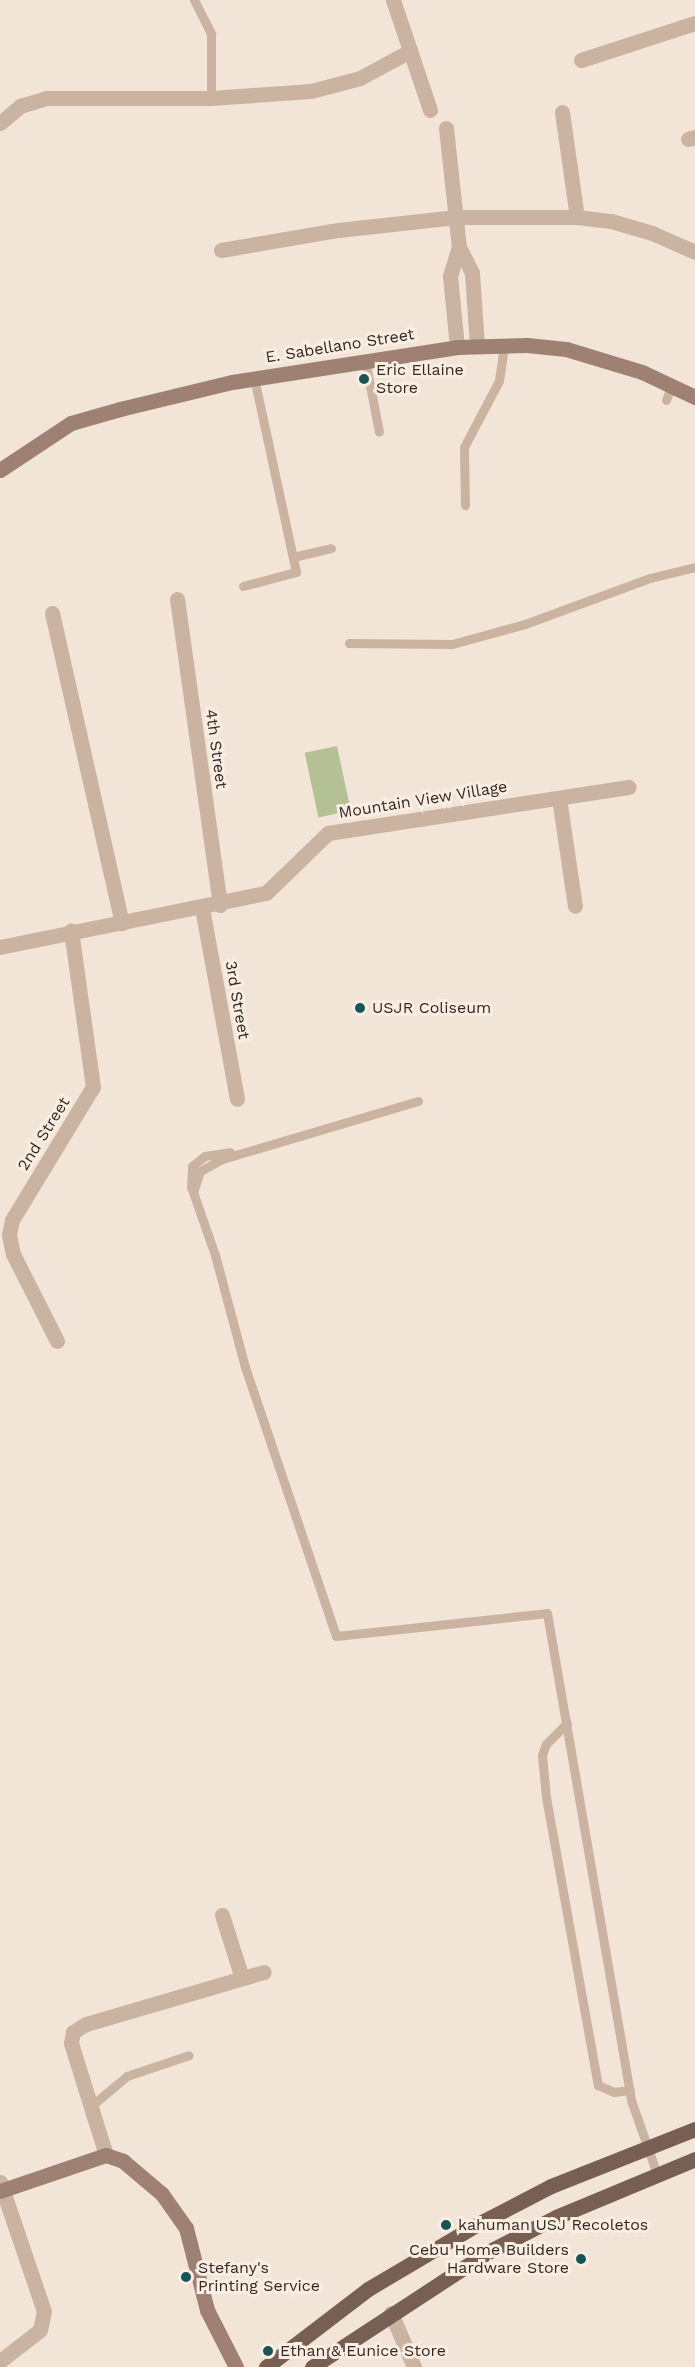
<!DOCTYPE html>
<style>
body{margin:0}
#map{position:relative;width:695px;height:2367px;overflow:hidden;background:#f2e4d6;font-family:"Work Sans",sans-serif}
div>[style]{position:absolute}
.green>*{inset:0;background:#b3c195;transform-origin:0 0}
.lane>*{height:9px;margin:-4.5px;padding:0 4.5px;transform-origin:4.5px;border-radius:4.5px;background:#cab3a1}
.street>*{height:15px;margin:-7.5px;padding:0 7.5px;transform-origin:7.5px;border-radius:7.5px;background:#cab3a1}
.secondary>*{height:15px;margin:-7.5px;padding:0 7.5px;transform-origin:7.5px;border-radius:7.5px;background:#9e8173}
.primary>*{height:15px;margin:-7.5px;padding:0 7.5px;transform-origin:7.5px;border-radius:7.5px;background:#775f54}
.dots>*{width:16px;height:16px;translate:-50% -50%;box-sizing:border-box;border:3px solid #faeee2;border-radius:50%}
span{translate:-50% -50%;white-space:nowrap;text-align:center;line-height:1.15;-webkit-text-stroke:6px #faeee2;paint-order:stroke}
.street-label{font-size:16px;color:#342924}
.poi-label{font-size:16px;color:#342924}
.left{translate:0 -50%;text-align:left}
.right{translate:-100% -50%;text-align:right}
</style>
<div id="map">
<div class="green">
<div style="left:337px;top:746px;width:66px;height:33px;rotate:78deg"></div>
</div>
<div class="lane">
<div style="left:194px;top:0;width:38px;rotate:63deg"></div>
<div style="left:211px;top:34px;width:64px;rotate:90deg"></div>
<div style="left:365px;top:360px;width:73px;rotate:79deg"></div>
<div style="left:666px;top:400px;width:14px;rotate:-69deg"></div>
<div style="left:465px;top:505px;width:58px;rotate:-91deg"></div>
<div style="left:464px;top:447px;width:75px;rotate:-62.1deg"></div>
<div style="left:499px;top:381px;width:36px;rotate:-82deg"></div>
<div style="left:293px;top:557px;width:39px;rotate:-13deg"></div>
<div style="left:243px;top:586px;width:55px;rotate:-14.8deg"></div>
<div style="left:296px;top:572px;width:198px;rotate:-102.2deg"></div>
<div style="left:349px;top:643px;width:103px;rotate:0.6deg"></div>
<div style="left:452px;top:644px;width:76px;rotate:-15.3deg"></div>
<div style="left:525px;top:624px;width:133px;rotate:-20.2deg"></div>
<div style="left:650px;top:578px;width:46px;rotate:-13.7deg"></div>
<div style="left:418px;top:1101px;width:204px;rotate:163.5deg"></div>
<div style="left:222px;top:1159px;width:25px;rotate:151deg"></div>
<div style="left:200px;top:1171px;width:22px;rotate:108deg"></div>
<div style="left:193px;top:1192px;width:67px;rotate:70.8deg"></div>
<div style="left:215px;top:1255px;width:116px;rotate:75deg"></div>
<div style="left:245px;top:1367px;width:284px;rotate:71.3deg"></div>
<div style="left:336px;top:1636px;width:212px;rotate:-6.2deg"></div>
<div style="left:547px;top:1613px;width:497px;rotate:80.2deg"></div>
<div style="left:632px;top:2103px;width:75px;rotate:70.6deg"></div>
<div style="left:191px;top:1188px;width:22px;rotate:-87deg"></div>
<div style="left:192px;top:1166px;width:16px;rotate:-38deg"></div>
<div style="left:205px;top:1156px;width:25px;rotate:-9deg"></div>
<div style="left:567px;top:1723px;width:30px;rotate:135deg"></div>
<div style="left:546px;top:1744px;width:12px;rotate:110deg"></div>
<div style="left:542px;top:1755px;width:42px;rotate:84.6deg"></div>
<div style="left:546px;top:1797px;width:293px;rotate:79.8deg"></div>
<div style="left:598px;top:2085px;width:17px;rotate:24deg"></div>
<div style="left:614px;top:2092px;width:16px;rotate:-7deg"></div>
<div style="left:90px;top:2107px;width:48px;rotate:-40deg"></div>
<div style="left:127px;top:2076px;width:65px;rotate:-18.7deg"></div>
</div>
<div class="street">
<div style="left:393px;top:0;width:116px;rotate:71.4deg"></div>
<div style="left:581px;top:60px;width:120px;rotate:-18deg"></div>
<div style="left:562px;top:112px;width:106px;rotate:81.9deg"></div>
<div style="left:0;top:123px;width:26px;rotate:-40deg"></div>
<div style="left:20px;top:106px;width:28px;rotate:-17deg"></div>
<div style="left:47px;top:98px;width:164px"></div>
<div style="left:211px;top:98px;width:100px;rotate:-4deg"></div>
<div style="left:311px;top:91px;width:51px;rotate:-14.9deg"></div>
<div style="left:360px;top:78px;width:57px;rotate:-28.4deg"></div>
<div style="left:446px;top:128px;width:120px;rotate:83.8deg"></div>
<div style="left:459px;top:247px;width:29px;rotate:63deg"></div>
<div style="left:472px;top:273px;width:73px;rotate:86.1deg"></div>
<div style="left:688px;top:139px;width:7px;rotate:-16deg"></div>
<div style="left:221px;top:250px;width:119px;rotate:-9.7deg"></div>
<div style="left:338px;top:230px;width:119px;rotate:-6.3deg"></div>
<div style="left:456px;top:217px;width:121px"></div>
<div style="left:577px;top:217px;width:34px;rotate:7deg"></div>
<div style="left:611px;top:221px;width:43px;rotate:16.3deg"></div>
<div style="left:652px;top:233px;width:47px;rotate:23.8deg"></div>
<div style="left:457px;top:347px;width:71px;rotate:-95.6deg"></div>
<div style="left:450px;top:276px;width:30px;rotate:-73deg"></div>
<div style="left:177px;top:599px;width:309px;rotate:82deg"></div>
<div style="left:52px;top:613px;width:318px;rotate:77.3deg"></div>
<div style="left:559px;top:798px;width:109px;rotate:81.6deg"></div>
<div style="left:202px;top:908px;width:194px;rotate:79.6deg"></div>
<div style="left:0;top:947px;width:271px;rotate:-11.5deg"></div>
<div style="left:266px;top:893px;width:86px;rotate:-44.1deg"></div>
<div style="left:328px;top:833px;width:304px;rotate:-8.7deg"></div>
<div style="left:57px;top:1341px;width:97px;rotate:-116.8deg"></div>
<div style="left:13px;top:1254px;width:19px;rotate:-102deg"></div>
<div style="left:9px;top:1235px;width:15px;rotate:-79deg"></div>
<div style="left:12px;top:1220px;width:156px;rotate:-58.7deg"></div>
<div style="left:93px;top:1087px;width:158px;rotate:-98deg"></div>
<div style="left:222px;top:1915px;width:66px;rotate:72.4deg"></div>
<div style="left:106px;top:2155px;width:117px;rotate:-107.4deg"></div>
<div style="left:71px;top:2043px;width:11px;rotate:-80deg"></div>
<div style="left:73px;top:2032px;width:15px;rotate:-32deg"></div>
<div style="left:86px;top:2024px;width:185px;rotate:-16.3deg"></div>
<div style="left:0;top:2182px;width:136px;rotate:71.2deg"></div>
<div style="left:44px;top:2311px;width:19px;rotate:102deg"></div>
<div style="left:40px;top:2330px;width:51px;rotate:142.2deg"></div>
<div style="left:391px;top:2313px;width:59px;rotate:66.9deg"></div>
</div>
<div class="secondary">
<div style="left:0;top:470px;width:85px;rotate:-33.5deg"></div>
<div style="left:71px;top:423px;width:51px;rotate:-15.9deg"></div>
<div style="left:120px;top:409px;width:115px;rotate:-13.6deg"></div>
<div style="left:232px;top:382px;width:228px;rotate:-8.8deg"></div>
<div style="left:457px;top:347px;width:70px;rotate:-1.6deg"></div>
<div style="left:527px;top:345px;width:39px;rotate:6deg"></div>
<div style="left:566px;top:349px;width:79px;rotate:16.8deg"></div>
<div style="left:642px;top:372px;width:59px;rotate:25.3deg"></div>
<div style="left:0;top:2191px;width:112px;rotate:-18.8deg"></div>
<div style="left:106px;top:2155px;width:18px;rotate:19deg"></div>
<div style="left:123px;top:2161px;width:51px;rotate:40.2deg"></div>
<div style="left:162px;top:2194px;width:42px;rotate:54.8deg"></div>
<div style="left:186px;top:2228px;width:85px;rotate:75.6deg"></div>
<div style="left:207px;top:2310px;width:64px;rotate:63deg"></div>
</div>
<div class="primary">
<div style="left:266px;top:2367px;width:128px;rotate:-37.4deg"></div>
<div style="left:368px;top:2289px;width:128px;rotate:-30.6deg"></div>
<div style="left:478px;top:2224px;width:82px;rotate:-27.5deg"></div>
<div style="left:551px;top:2186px;width:155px;rotate:-21.6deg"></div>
<div style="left:312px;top:2367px;width:208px;rotate:-33.2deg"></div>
<div style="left:486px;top:2253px;width:79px;rotate:-27.2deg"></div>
<div style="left:556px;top:2217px;width:151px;rotate:-22.6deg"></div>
</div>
<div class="dots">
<div style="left:364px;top:379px;background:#185557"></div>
<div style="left:360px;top:1008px;background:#185557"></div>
<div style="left:446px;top:2225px;background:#185557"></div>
<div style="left:581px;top:2259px;background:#185557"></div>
<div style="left:186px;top:2277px;background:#185557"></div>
<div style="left:268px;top:2351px;background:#185557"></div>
</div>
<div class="street-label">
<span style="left:340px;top:346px;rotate:-9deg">E. Sabellano Street</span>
<span style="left:216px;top:749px;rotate:82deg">4th Street</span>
<span style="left:423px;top:800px;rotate:-9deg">Mountain View Village</span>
<span style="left:237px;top:1000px;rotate:80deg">3rd Street</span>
<span style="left:44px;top:1134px;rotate:-58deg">2nd Street</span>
</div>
<div class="poi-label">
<span class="left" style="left:376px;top:379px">Eric Ellaine<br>Store</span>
<span class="left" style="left:372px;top:1008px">USJR Coliseum</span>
<span class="left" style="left:458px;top:2225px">kahuman USJ Recoletos</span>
<span class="right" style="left:569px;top:2259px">Cebu Home Builders<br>Hardware Store</span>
<span class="left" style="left:198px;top:2277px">Stefany's<br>Printing Service</span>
<span class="left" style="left:280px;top:2351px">Ethan &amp; Eunice Store</span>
</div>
</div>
